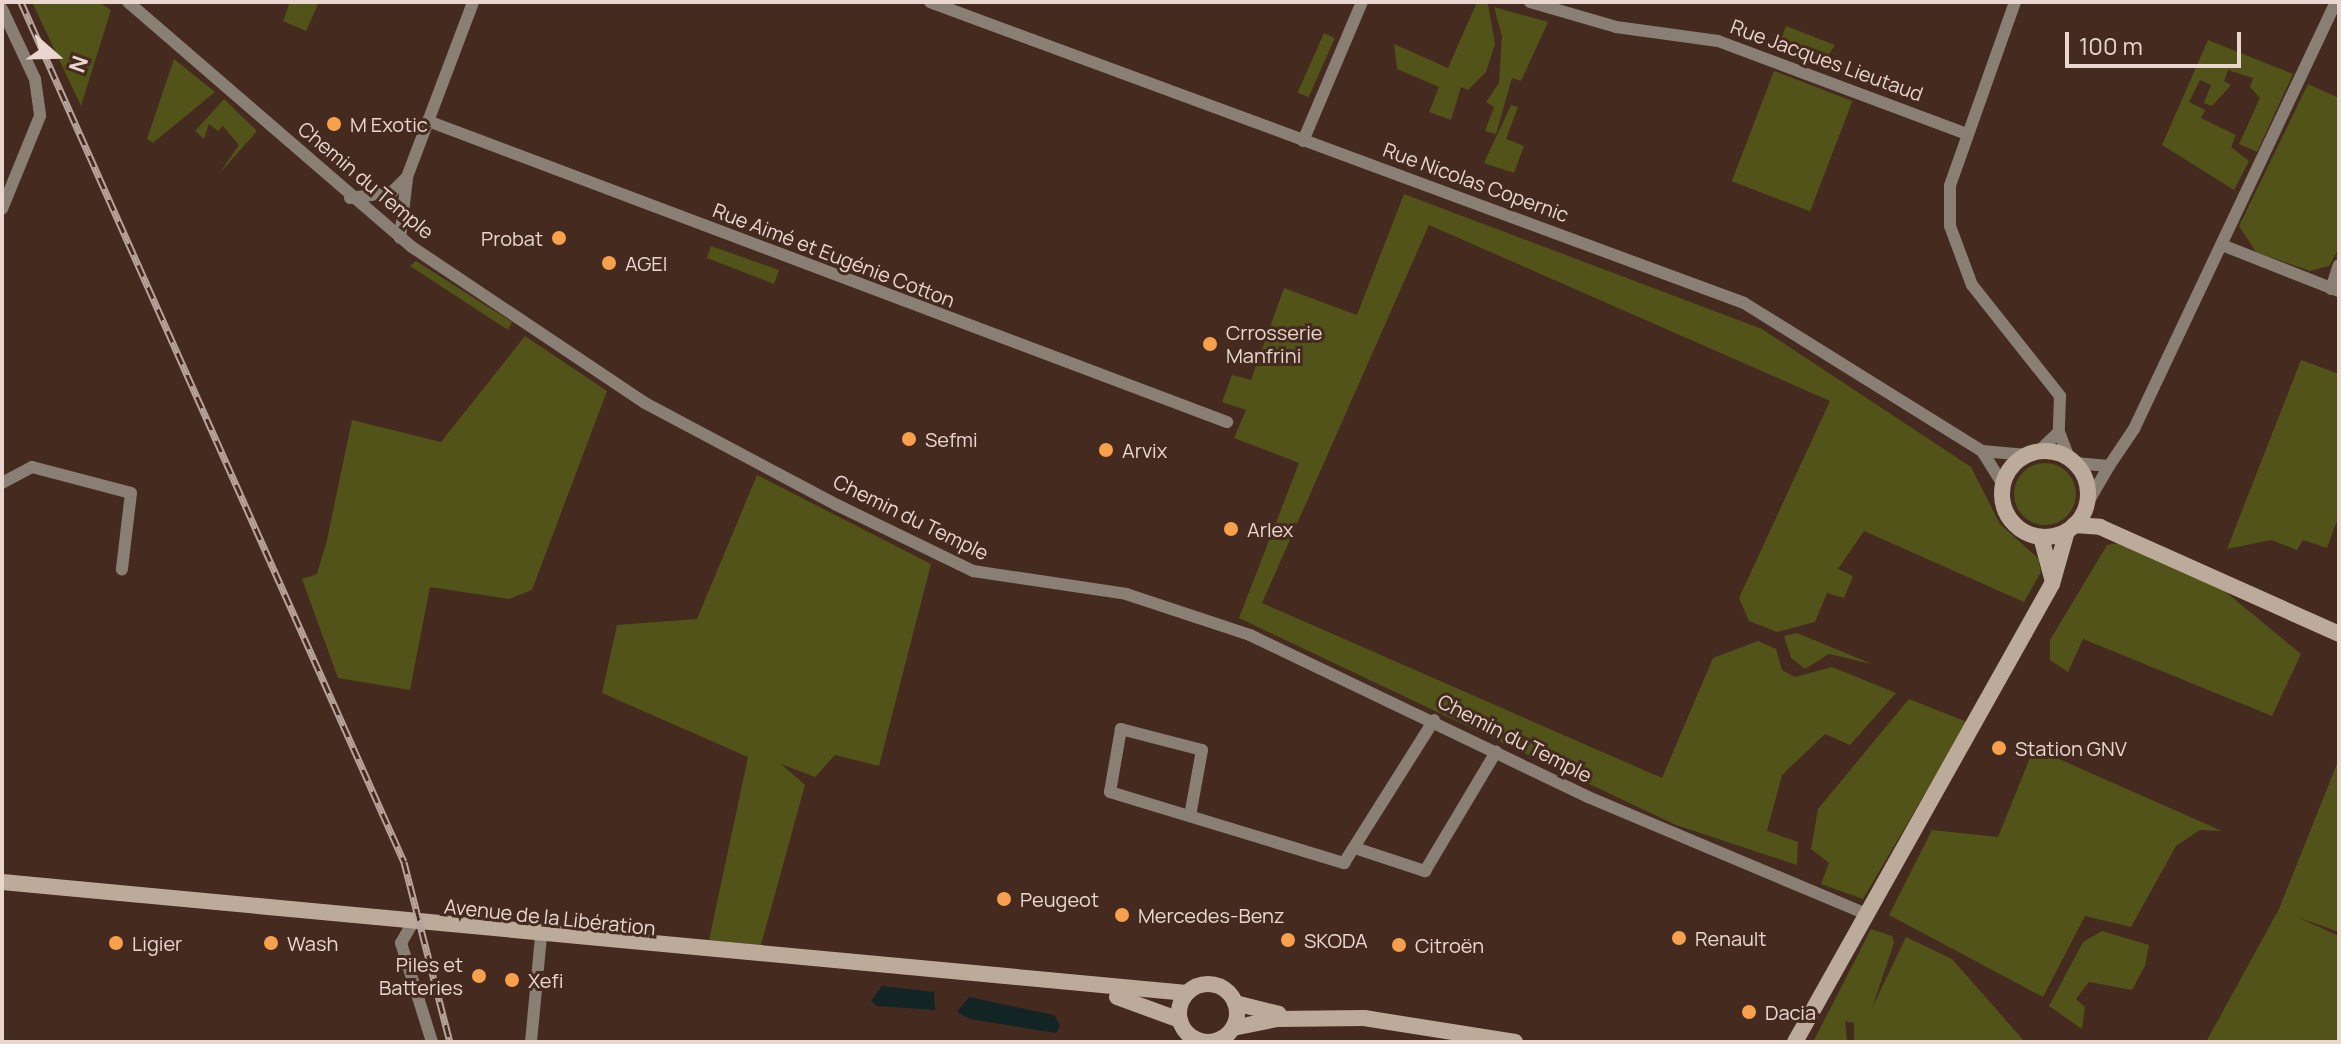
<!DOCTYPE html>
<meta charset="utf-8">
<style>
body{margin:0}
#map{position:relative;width:2341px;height:1044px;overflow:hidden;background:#452a1f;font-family:Manrope,sans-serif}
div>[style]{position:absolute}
.green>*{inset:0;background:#525318;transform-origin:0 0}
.round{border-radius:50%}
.water>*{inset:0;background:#132424}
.street>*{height:12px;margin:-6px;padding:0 6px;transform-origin:6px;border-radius:6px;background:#8a7f75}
.secondary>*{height:16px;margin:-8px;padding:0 8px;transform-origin:8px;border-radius:8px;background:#bcab9a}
.secondary>.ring{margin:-8px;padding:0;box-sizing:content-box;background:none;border:16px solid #bcab9a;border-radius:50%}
.rail>*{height:7px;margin-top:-3.5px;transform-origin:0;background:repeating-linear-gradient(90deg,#452a1f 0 12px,#b8a39b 0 24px);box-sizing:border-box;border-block:2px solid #b8a39b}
.dots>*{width:22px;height:22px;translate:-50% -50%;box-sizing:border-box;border:4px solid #452a1f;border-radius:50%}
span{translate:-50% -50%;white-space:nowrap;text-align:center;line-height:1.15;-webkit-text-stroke:6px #452a1f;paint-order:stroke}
.street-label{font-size:20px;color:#e8d6cf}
.poi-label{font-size:20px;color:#e8d6cf}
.left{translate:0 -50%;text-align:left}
.right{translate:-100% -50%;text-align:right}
.frame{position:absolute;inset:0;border:4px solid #e8d6cf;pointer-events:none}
.north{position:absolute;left:16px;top:16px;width:80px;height:80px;-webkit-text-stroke:6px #452a1f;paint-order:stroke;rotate:110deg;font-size:22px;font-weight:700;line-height:32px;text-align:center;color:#e8d6cf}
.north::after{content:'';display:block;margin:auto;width:28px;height:36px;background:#e8d6cf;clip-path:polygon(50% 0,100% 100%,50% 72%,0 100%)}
.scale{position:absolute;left:2065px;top:32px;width:176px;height:36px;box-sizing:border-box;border:4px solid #e8d6cf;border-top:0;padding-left:10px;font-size:24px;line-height:28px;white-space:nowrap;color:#e8d6cf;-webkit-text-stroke:6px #452a1f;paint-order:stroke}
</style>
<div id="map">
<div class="green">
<div style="clip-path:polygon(32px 2px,99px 2px,111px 10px,81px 106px)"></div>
<div style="clip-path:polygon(290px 2px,319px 2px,306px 31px,283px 21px)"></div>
<div style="clip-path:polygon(1477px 2px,1488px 4px,1495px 44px,1486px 72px,1468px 90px,1461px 87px,1451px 120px,1429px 112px,1439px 87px,1397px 69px,1394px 44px,1448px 68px)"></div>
<div style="clip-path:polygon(1494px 7px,1548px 22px,1521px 81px,1512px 78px,1496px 134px,1485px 131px,1494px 107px,1486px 102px,1499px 83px,1502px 36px)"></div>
<div style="clip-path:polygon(1786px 26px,1835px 45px,1826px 59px,1779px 44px)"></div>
<div style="left:1324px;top:33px;width:12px;height:65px;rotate:24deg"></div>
<div style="clip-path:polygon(2208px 40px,2293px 74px,2257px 152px,2239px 144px,2260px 98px,2250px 87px,2253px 78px,2228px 70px,2224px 81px,2231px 85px,2212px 106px,2204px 103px,2211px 85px,2200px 80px,2189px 102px,2205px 110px,2201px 118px,2236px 135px,2231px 147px,2249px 161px,2234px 190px,2162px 145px)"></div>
<div style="clip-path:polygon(174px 59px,215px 92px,153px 143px,147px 139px)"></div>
<div style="left:1774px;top:71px;width:84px;height:118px;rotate:21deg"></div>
<div style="clip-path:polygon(2308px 84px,2339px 98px,2339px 248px,2329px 266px,2310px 271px,2256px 252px,2239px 226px)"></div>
<div style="clip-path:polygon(224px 99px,257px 131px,218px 175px,239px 145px,223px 126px,218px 131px,209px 124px,204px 139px,195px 131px)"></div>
<div style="clip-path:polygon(1511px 105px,1518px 107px,1506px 139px,1524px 146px,1514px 173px,1484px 163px)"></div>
<div style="clip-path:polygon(1404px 194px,1762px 329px,1971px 467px,2000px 524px,2038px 558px,2041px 572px,2024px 602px,1864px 531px,1838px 569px,1853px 576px,1844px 598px,1827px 593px,1815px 622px,1777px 632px,1749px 621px,1739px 598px,1830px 401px,1429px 225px,1262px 603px,1662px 778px,1713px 658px,1758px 641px,1776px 649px,1782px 670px,1795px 677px,1832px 667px,1896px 693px,1850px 745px,1825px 734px,1782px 775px,1767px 831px,1798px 842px,1797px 865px,1676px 825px,1239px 618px,1299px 463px,1234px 438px,1246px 410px,1222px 402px,1232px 375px,1251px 380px,1284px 288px,1357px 315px)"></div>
<div style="clip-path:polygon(711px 246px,779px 270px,774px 284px,707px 258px)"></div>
<div style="clip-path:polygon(416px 261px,512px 322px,508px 330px,410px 266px)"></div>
<div style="clip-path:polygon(525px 336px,607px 391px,532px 590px,509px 599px,430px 587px,410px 690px,338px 678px,302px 579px,317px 574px,327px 540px,352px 420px,441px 442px)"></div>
<div style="clip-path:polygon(2301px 360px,2339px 374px,2339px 515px,2327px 548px,2303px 540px,2297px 550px,2271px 540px,2227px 549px)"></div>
<div class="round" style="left:2014px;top:463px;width:62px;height:62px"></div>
<div style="clip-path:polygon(757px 475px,931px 564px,879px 766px,835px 755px,815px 777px,781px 764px,805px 785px,761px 945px,709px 940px,748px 757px,602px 693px,617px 625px,697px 619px)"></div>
<div style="clip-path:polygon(2120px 543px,2216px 584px,2301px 654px,2272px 716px,2083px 639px,2068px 672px,2050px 660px,2050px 640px,2107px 545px)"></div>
<div style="clip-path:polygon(1797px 633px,1872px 664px,1829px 654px,1805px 669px,1791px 658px,1784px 636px)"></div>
<div style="clip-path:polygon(1909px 699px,1967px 722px,1863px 899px,1821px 884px,1829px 863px,1811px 849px,1818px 809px)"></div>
<div style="clip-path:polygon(2034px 748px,2222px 831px,2200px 830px,2176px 846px,2131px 927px,2085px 916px,2043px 997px,1889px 915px,1932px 830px,1998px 837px)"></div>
<div style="clip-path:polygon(2339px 759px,2339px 932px,2297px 917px,2339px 936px,2339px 1042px,2206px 1042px,2279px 909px)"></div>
<div style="clip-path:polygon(1871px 929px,1892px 936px,1894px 943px,1872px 1008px,1906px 937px,1952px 959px,2025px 1042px,1854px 1042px,1854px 1023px,1845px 1021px,1847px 1042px,1813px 1042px)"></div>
<div style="clip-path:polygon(2102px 931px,2149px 945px,2145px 966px,2132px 990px,2089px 982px,2076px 999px,2085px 1007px,2082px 1029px,2049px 1006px,2083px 942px)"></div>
</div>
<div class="water">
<div style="clip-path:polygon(882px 986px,934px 992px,935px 1010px,877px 1006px,871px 1001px)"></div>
<div style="clip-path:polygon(969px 997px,1054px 1015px,1060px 1026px,1056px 1033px,970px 1019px,957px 1012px)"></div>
</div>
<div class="street">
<div style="left:128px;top:2px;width:375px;rotate:40.8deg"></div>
<div style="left:412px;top:247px;width:280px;rotate:33.8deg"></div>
<div style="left:645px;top:403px;width:217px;rotate:28deg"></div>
<div style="left:837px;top:505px;width:151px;rotate:25.9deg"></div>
<div style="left:973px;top:571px;width:155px;rotate:8.5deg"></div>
<div style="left:1126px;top:594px;width:131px;rotate:18.3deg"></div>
<div style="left:1250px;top:635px;width:375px;rotate:25.6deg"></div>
<div style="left:1588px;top:797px;width:302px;rotate:22.8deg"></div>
<div style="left:930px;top:2px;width:868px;rotate:20.29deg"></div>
<div style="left:1744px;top:303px;width:280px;rotate:31.9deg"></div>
<div style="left:1982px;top:451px;width:45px;rotate:5.1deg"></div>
<div style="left:1530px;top:2px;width:90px;rotate:16.2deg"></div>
<div style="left:1616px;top:27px;width:103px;rotate:7.8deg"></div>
<div style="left:1718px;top:41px;width:266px;rotate:20.5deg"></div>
<div style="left:2015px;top:2px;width:195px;rotate:109.5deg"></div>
<div style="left:1950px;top:186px;width:40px;rotate:90deg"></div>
<div style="left:1950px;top:226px;width:63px;rotate:69.6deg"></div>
<div style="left:1972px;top:285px;width:142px;rotate:51.6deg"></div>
<div style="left:2060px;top:396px;width:36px;rotate:92deg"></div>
<div style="left:2px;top:9px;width:77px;rotate:64.8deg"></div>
<div style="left:35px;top:79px;width:37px;rotate:82deg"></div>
<div style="left:40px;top:116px;width:100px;rotate:112.2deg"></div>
<div style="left:428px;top:121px;width:854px;rotate:20.64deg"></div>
<div style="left:1303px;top:141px;width:151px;rotate:-67deg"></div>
<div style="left:350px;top:198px;width:42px;rotate:-8.1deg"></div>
<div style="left:392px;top:192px;width:21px;rotate:-45deg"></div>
<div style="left:407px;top:177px;width:187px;rotate:-69.3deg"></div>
<div style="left:400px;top:238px;width:60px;rotate:-83.3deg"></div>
<div style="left:2222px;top:245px;width:126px;rotate:21.5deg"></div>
<div style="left:2331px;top:289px;width:25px;rotate:-72deg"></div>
<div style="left:1982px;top:451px;width:40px;rotate:58deg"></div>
<div style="left:2038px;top:452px;width:29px;rotate:-44deg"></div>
<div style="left:2059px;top:432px;width:28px;rotate:69deg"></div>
<div style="left:2075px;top:463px;width:34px;rotate:5deg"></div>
<div style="left:2109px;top:466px;width:44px;rotate:120.1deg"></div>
<div style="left:2109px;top:466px;width:45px;rotate:-56deg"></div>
<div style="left:2134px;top:429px;width:472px;rotate:-64.7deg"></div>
<div style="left:2px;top:483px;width:34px;rotate:-28deg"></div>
<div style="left:32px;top:467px;width:102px;rotate:14.7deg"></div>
<div style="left:131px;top:493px;width:77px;rotate:96.8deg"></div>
<div style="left:1190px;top:816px;width:67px;rotate:-79.7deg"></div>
<div style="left:1202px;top:750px;width:84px;rotate:-165.5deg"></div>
<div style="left:1121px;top:729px;width:64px;rotate:99.9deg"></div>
<div style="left:1110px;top:792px;width:245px;rotate:16.9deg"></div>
<div style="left:1344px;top:863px;width:169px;rotate:-57.8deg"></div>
<div style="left:1358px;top:849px;width:71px;rotate:18.2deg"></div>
<div style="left:1425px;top:871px;width:139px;rotate:-59.2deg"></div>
<div style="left:412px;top:924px;width:22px;rotate:120deg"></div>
<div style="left:401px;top:943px;width:104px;rotate:72.6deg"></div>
<div style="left:1189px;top:1035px;width:7px;rotate:82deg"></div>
<div style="left:531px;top:1042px;width:106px;rotate:-84.6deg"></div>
<div style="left:1217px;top:1042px;width:3px;rotate:-45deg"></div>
</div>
<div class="secondary">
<div class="ring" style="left:2002px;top:451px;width:70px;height:70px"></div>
<div style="left:2074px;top:525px;width:26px;rotate:4deg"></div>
<div style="left:2100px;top:527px;width:262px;rotate:24.1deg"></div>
<div style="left:2041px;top:537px;width:42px;rotate:75deg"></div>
<div style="left:2px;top:882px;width:1190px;rotate:5.35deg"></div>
<div class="ring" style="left:1179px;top:984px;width:42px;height:42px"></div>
<div style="left:1117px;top:997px;width:67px;rotate:20.1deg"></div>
<div style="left:1235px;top:1003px;width:45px;rotate:14deg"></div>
<div style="left:1233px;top:1028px;width:45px;rotate:-11.6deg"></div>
<div style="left:1277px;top:1019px;width:87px;rotate:-0.7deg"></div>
<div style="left:1364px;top:1018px;width:153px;rotate:9deg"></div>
<div style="left:1795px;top:1042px;width:525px;rotate:-60.7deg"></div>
<div style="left:2052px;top:584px;width:55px;rotate:-74.2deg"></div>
</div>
<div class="rail">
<div style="left:21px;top:2px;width:941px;rotate:65.99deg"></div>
<div style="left:404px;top:862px;width:186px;rotate:75.7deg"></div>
</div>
<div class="dots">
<div style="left:334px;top:124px;background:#f8a04b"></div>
<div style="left:559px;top:238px;background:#f8a04b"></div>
<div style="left:609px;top:263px;background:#f8a04b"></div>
<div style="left:1210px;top:344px;background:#f8a04b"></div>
<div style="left:909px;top:439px;background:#f8a04b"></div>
<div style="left:1106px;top:450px;background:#f8a04b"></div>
<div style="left:1231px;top:529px;background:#f8a04b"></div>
<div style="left:1999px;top:748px;background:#f8a04b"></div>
<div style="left:1004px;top:899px;background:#f8a04b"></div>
<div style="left:1122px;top:915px;background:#f8a04b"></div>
<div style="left:1679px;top:938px;background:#f8a04b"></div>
<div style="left:1288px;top:940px;background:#f8a04b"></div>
<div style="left:116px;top:943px;background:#f8a04b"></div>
<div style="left:271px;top:943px;background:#f8a04b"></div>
<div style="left:1399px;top:945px;background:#f8a04b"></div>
<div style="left:479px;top:976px;background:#f8a04b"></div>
<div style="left:512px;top:980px;background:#f8a04b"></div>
<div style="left:1749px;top:1012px;background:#f8a04b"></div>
</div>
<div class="street-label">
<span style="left:1827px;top:60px;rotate:20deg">Rue Jacques Lieutaud</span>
<span style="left:366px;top:180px;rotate:40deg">Chemin du Temple</span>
<span style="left:1476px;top:182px;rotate:20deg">Rue Nicolas Copernic</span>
<span style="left:834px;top:255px;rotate:21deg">Rue Aimé et Eugénie Cotton</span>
<span style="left:911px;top:517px;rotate:26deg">Chemin du Temple</span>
<span style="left:1515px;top:738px;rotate:27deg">Chemin du Temple</span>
<span style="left:550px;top:917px;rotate:6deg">Avenue de la Libération</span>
</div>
<div class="poi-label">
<span class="left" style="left:350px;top:124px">M Exotic</span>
<span class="right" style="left:543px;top:238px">Probat</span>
<span class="left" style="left:625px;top:263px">AGEI</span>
<span class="left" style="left:1226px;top:344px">Crrosserie<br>Manfrini</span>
<span class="left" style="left:925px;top:439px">Sefmi</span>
<span class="left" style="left:1122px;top:450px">Arvix</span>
<span class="left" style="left:1247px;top:529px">Arlex</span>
<span class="left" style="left:2015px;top:748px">Station GNV</span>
<span class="left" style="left:1020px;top:899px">Peugeot</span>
<span class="left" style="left:1138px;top:915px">Mercedes-Benz</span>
<span class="left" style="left:1695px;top:938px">Renault</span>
<span class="left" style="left:1304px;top:940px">SKODA</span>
<span class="left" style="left:132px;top:943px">Ligier</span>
<span class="left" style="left:287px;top:943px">Wash</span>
<span class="left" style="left:1415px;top:945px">Citroën</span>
<span class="right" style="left:463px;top:976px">Piles et<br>Batteries</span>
<span class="left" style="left:528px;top:980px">Xefi</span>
<span class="left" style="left:1765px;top:1012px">Dacia</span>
</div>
<div class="frame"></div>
<div class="north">N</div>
<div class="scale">100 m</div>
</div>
